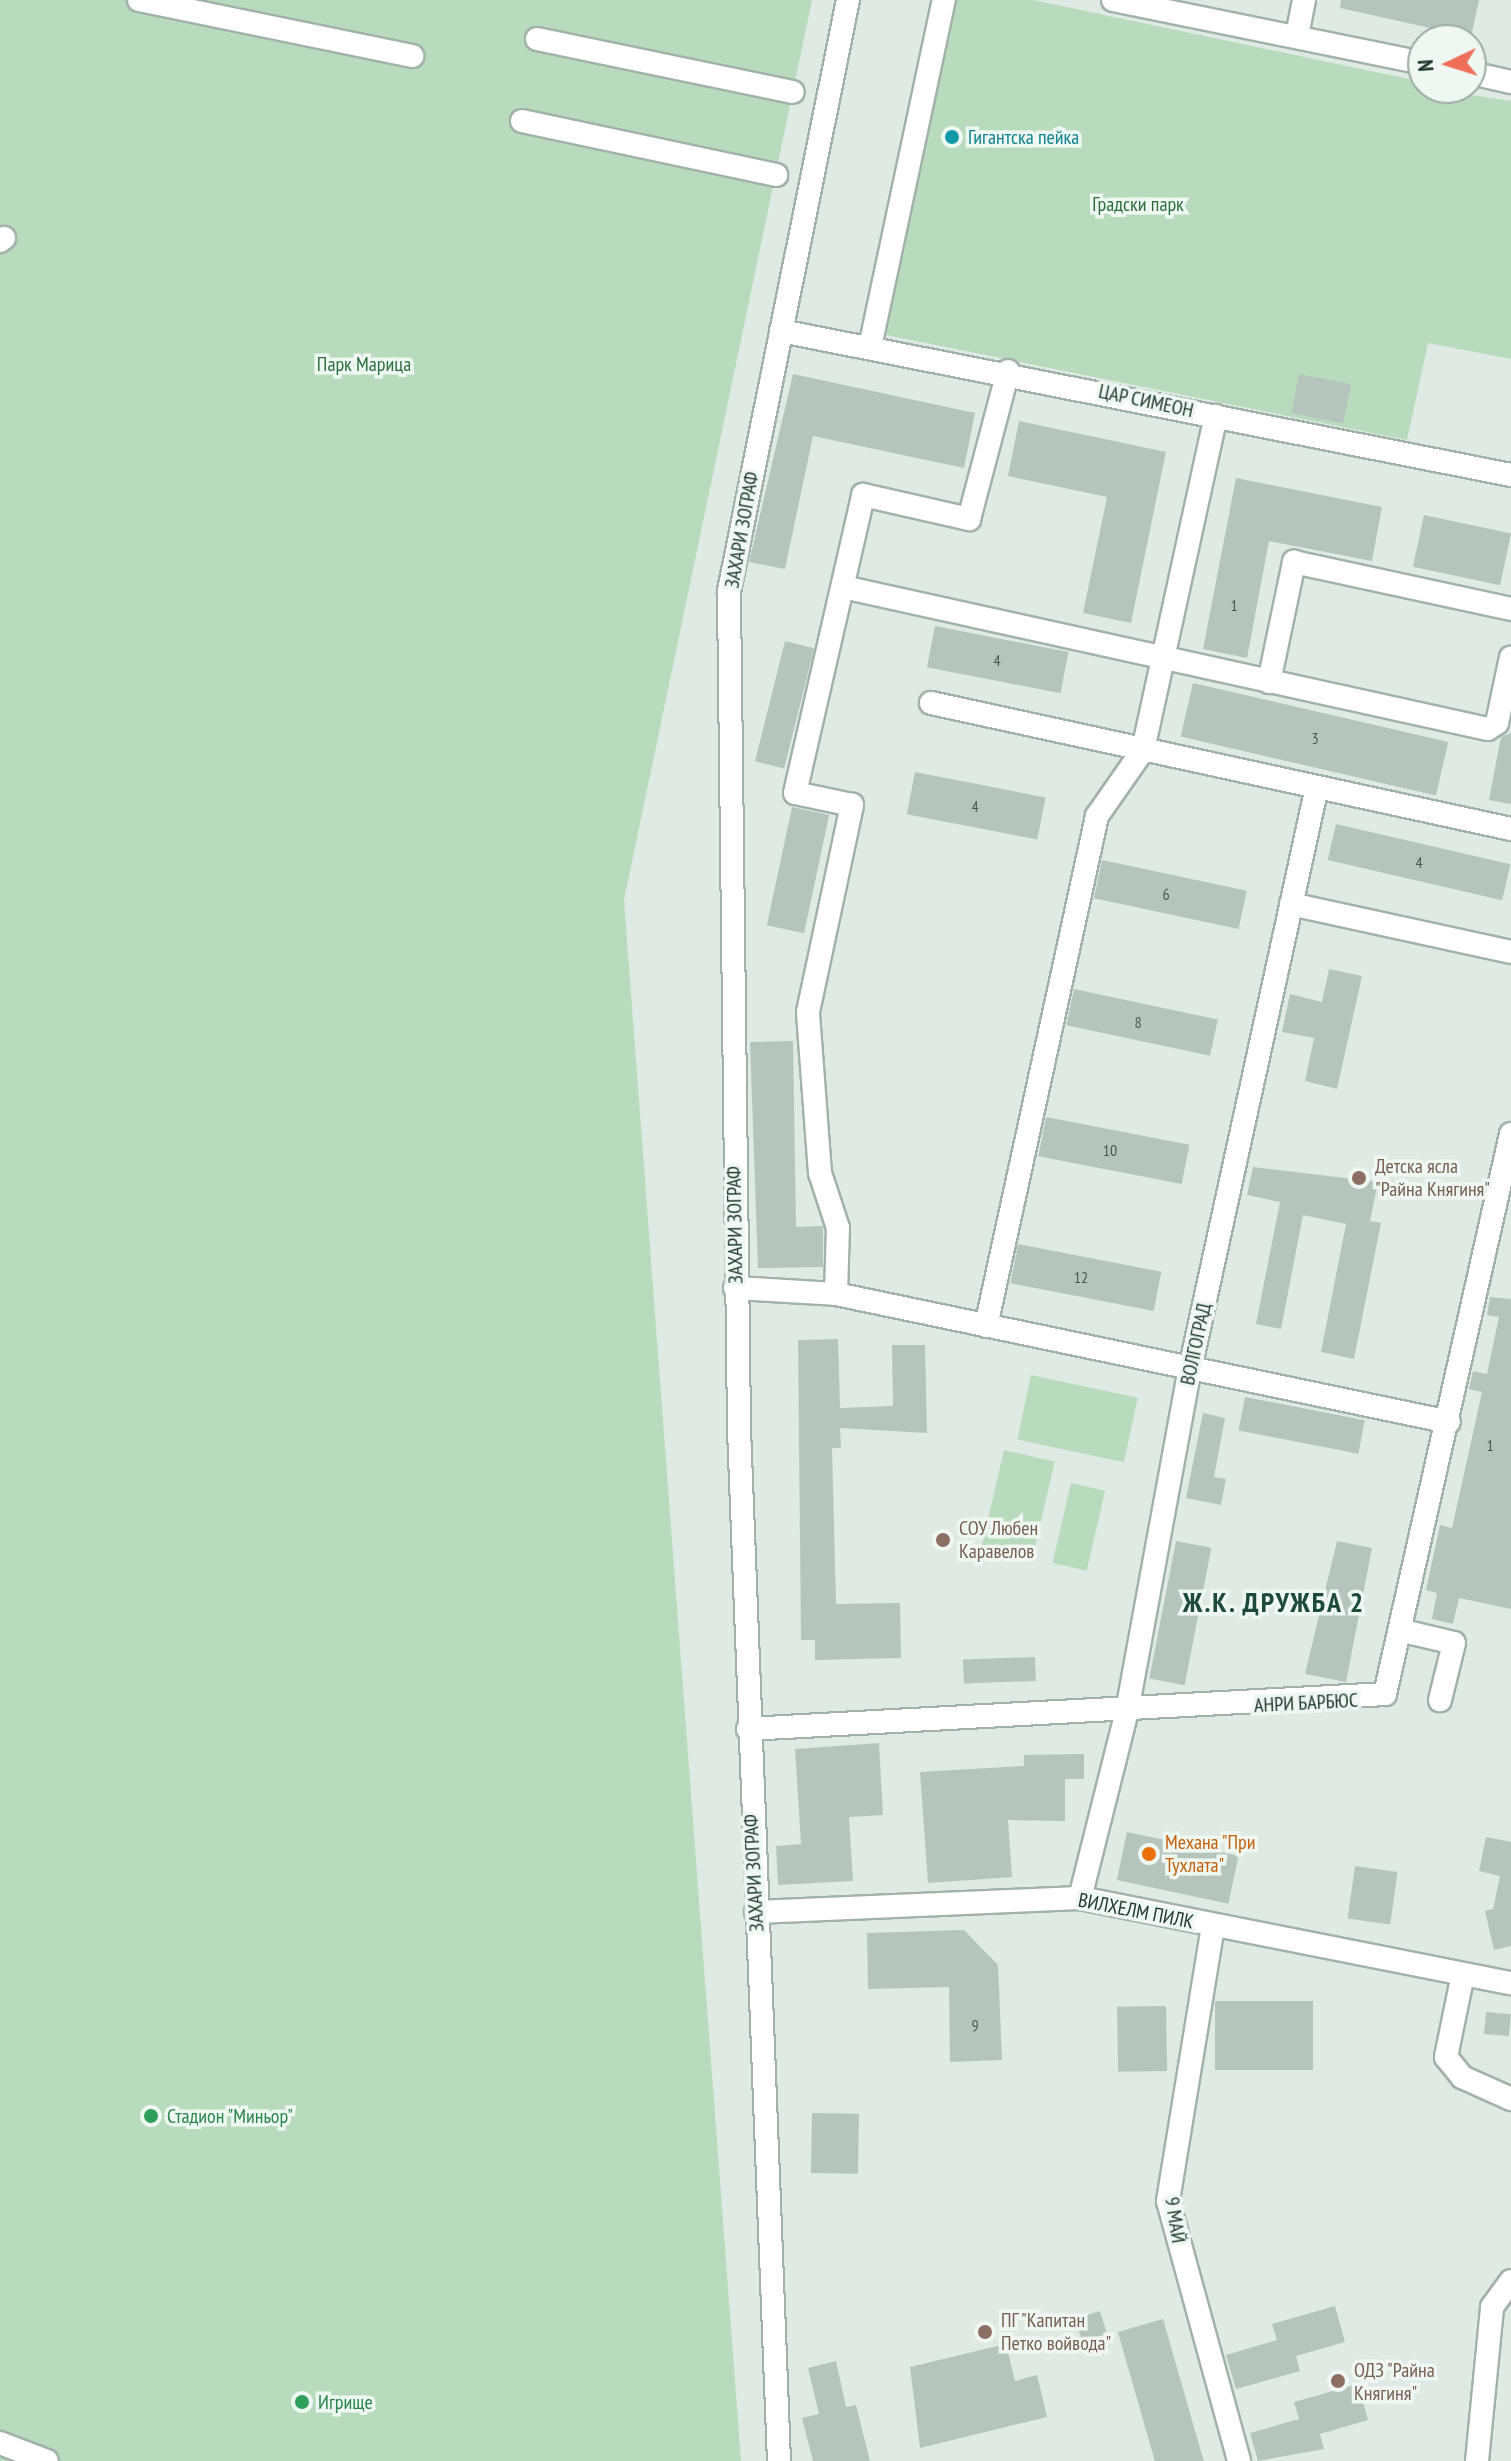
<!DOCTYPE html>
<meta charset="utf-8">
<style>
body{margin:0}
#map{position:relative;width:1511px;height:2461px;overflow:hidden;background:#dfeae4;font-family:"PT Sans Narrow",sans-serif}
div>[style]{position:absolute}
.green>*{inset:0;background:#b8dbbe;transform-origin:0 0}
.building>*{inset:0;background:#b5c5bd;transform-origin:0 0}
.roads{filter:drop-shadow(2px 0 #a2b1aa) drop-shadow(-2px 0 #a2b1aa) drop-shadow(0 2px #a2b1aa) drop-shadow(0 -2px #a2b1aa)}
.minor>*{height:22px;margin:-11px;padding:0 11px;transform-origin:11px;border-radius:11px;background:#fff}
.dots>*{width:22px;height:22px;translate:-50% -50%;box-sizing:border-box;border:4px solid #eff7f2;border-radius:50%}
span{translate:-50% -50%;white-space:nowrap;text-align:center;line-height:1.15;-webkit-text-stroke:7px #eff7f2;paint-order:stroke}
.number-label{font-size:16px;color:#465c53}
.number-label span{-webkit-text-stroke-width:0}
.culture-label{font-size:20px;color:#0d838f}
.left{translate:0 -50%;text-align:left}
.park-label{font-size:20px;color:#2c6f3f}
.street-label{font-size:20px;color:#213930}
.education-label{font-size:20px;color:#785e54}
.food-label{font-size:20px;color:#c56008}
.leisure-label{font-size:20px;color:#27864d}
.district-label{font-size:28px;color:#1d4b3b;font-weight:700;letter-spacing:2px}
.north{position:absolute;left:1407px;top:24px;width:80px;height:80px;box-sizing:border-box;background:#eff7f2;border:2px solid #9daba4;border-radius:50%;rotate:266deg;font-size:22px;font-weight:700;line-height:32px;text-align:center;color:#213930}
.north::after{content:'';display:block;margin:auto;width:28px;height:36px;background:#ee6e59;clip-path:polygon(50% 0,100% 100%,50% 72%,0 100%)}
</style>
<div id="map">
<div class="green">
<div style="clip-path:polygon(0 0,812px 0,624px 900px,741px 2461px,0 2461px)"></div>
<div style="clip-path:polygon(956px 0,1033px 0,1423px 82px,1423px 88px,1511px 101px,1511px 359px,1428px 343px,1407px 440px,886px 335px)"></div>
<div style="left:1031px;top:1375px;width:109px;height:66px;rotate:12deg"></div>
<div style="left:1004px;top:1450px;width:52px;height:100px;rotate:13deg"></div>
<div style="left:1071px;top:1483px;width:35px;height:82px;rotate:13deg"></div>
</div>
<div class="building">
<div style="clip-path:polygon(1341px 0,1479px 0,1471px 37px,1340px 8px)"></div>
<div style="clip-path:polygon(793px 374px,975px 413px,964px 468px,813px 436px,785px 569px,749px 562px)"></div>
<div style="left:1299px;top:374px;width:53px;height:40px;rotate:11deg"></div>
<div style="clip-path:polygon(1019px 421px,1166px 452px,1131px 623px,1083px 613px,1107px 497px,1008px 476px)"></div>
<div style="clip-path:polygon(1236px 478px,1382px 507px,1372px 561px,1269px 541px,1247px 658px,1203px 649px)"></div>
<div style="left:1424px;top:515px;width:89px;height:53px;rotate:12deg"></div>
<div style="left:935px;top:626px;width:136px;height:42px;rotate:11deg"></div>
<div style="left:785px;top:641px;width:30px;height:124px;rotate:14deg"></div>
<div style="left:1193px;top:683px;width:262px;height:55px;rotate:13deg"></div>
<div style="clip-path:polygon(1511px 733px,1511px 804px,1489px 800px,1501px 737px)"></div>
<div style="left:915px;top:772px;width:133px;height:43px;rotate:11deg"></div>
<div style="left:792px;top:807px;width:38px;height:121px;rotate:12deg"></div>
<div style="left:1336px;top:824px;width:179px;height:37px;rotate:13deg"></div>
<div style="left:1102px;top:860px;width:148px;height:39px;rotate:12deg"></div>
<div style="clip-path:polygon(1329px 969px,1362px 976px,1337px 1089px,1305px 1081px,1314px 1038px,1282px 1032px,1290px 994px,1322px 1002px)"></div>
<div style="left:1074px;top:989px;width:147px;height:37px;rotate:12deg"></div>
<div style="clip-path:polygon(793px 1041px,796px 1227px,823px 1226px,823px 1267px,758px 1268px,750px 1042px)"></div>
<div style="left:1046px;top:1117px;width:146px;height:40px;rotate:11deg"></div>
<div style="clip-path:polygon(1253px 1167px,1378px 1182px,1370px 1221px,1381px 1223px,1354px 1359px,1321px 1352px,1346px 1224px,1303px 1215px,1281px 1329px,1256px 1324px,1280px 1202px,1247px 1195px)"></div>
<div style="left:1018px;top:1244px;width:146px;height:40px;rotate:11deg"></div>
<div style="clip-path:polygon(1490px 1297px,1511px 1299px,1511px 1609px,1459px 1598px,1453px 1624px,1432px 1619px,1437px 1593px,1426px 1590px,1440px 1525px,1452px 1528px,1482px 1392px,1469px 1389px,1473px 1371px,1487px 1374px,1499px 1317px,1487px 1315px)"></div>
<div style="clip-path:polygon(838px 1339px,840px 1408px,893px 1406px,892px 1345px,925px 1345px,927px 1433px,840px 1428px,841px 1448px,832px 1448px,836px 1604px,900px 1603px,901px 1658px,815px 1660px,815px 1640px,801px 1640px,798px 1340px)"></div>
<div style="left:1245px;top:1397px;width:122px;height:34px;rotate:11deg"></div>
<div style="clip-path:polygon(1203px 1413px,1225px 1418px,1214px 1477px,1226px 1479px,1221px 1505px,1186px 1498px)"></div>
<div style="left:1176px;top:1541px;width:36px;height:140px;rotate:11deg"></div>
<div style="clip-path:polygon(1337px 1541px,1372px 1548px,1346px 1682px,1305px 1674px)"></div>
<div style="left:1035px;top:1657px;width:24px;height:72px;rotate:88deg"></div>
<div style="clip-path:polygon(879px 1743px,883px 1815px,849px 1817px,853px 1881px,778px 1885px,776px 1846px,801px 1844px,795px 1749px)"></div>
<div style="clip-path:polygon(1084px 1754px,1084px 1779px,1065px 1779px,1065px 1821px,1008px 1820px,1012px 1877px,928px 1883px,920px 1772px,1024px 1766px,1024px 1755px)"></div>
<div style="left:1127px;top:1832px;width:114px;height:49px;rotate:12deg"></div>
<div style="clip-path:polygon(1486px 1837px,1511px 1842px,1511px 1946px,1494px 1950px,1485px 1911px,1493px 1909px,1500px 1876px,1479px 1871px)"></div>
<div style="left:1355px;top:1866px;width:43px;height:53px;rotate:8deg"></div>
<div style="clip-path:polygon(964px 1930px,998px 1965px,1002px 2060px,950px 2062px,949px 1987px,868px 1989px,867px 1933px)"></div>
<div style="left:1215px;top:2001px;width:98px;height:69px"></div>
<div style="left:1166px;top:2006px;width:65px;height:49px;rotate:89deg"></div>
<div style="left:1486px;top:2012px;width:25px;height:22px;rotate:5deg"></div>
<div style="left:812px;top:2113px;width:47px;height:60px;rotate:1deg"></div>
<div style="clip-path:polygon(1335px 2306px,1345px 2342px,1296px 2356px,1300px 2371px,1236px 2389px,1226px 2355px,1277px 2340px,1272px 2324px)"></div>
<div style="left:1100px;top:2311px;width:24px;height:26px;rotate:73deg"></div>
<div style="left:1163px;top:2319px;width:148px;height:47px;rotate:74deg"></div>
<div style="clip-path:polygon(1006px 2344px,1015px 2381px,1037px 2375px,1047px 2417px,920px 2448px,910px 2367px)"></div>
<div style="clip-path:polygon(836px 2361px,846px 2407px,856px 2405px,870px 2461px,813px 2461px,802px 2418px,819px 2414px,808px 2368px)"></div>
<div style="clip-path:polygon(1358px 2384px,1368px 2420px,1320px 2434px,1324px 2449px,1258px 2461px,1250px 2433px,1299px 2419px,1294px 2402px)"></div>
</div>
<div class="roads">
<div class="minor">
<div style="left:139px;top:0;width:279px;rotate:11.6deg"></div>
<div style="left:1113px;top:0;width:316px;rotate:11.5deg"></div>
<div style="left:1297px;top:36px;width:37px;rotate:-79deg"></div>
<div style="left:537px;top:39px;width:261px;rotate:11.7deg"></div>
<div style="left:1471px;top:73px;width:41px;rotate:12.7deg"></div>
<div style="left:522px;top:121px;width:260px;rotate:12deg"></div>
<div style="left:0;top:241px;width:5px;rotate:-37deg"></div>
<div style="left:781px;top:331px;width:744px;rotate:11.16deg"></div>
<div style="left:870px;top:347px;width:355px;rotate:-78deg"></div>
<div style="left:843px;top:587px;width:660px;rotate:12.42deg"></div>
<div style="left:1488px;top:729px;width:11px;rotate:-34deg"></div>
<div style="left:1497px;top:723px;width:67px;rotate:-78deg"></div>
<div style="left:1269px;top:682px;width:123px;rotate:-78.2deg"></div>
<div style="left:1294px;top:562px;width:222px;rotate:12.2deg"></div>
<div style="left:931px;top:703px;width:594px;rotate:12.26deg"></div>
<div style="left:1291px;top:904px;width:225px;rotate:12.3deg"></div>
<div style="left:735px;top:1288px;width:101px;rotate:3.4deg"></div>
<div style="left:836px;top:1294px;width:626px;rotate:11.79deg"></div>
<div style="left:836px;top:1294px;width:66px;rotate:-88.3deg"></div>
<div style="left:838px;top:1228px;width:58px;rotate:-108.1deg"></div>
<div style="left:820px;top:1173px;width:161px;rotate:-94.3deg"></div>
<div style="left:808px;top:1012px;width:212px;rotate:-78deg"></div>
<div style="left:852px;top:805px;width:58px;rotate:-168.1deg"></div>
<div style="left:795px;top:793px;width:306px;rotate:-77.1deg"></div>
<div style="left:863px;top:495px;width:109px;rotate:12.8deg"></div>
<div style="left:969px;top:519px;width:153px;rotate:-75.2deg"></div>
<div style="left:986px;top:1326px;width:522px;rotate:-77.72deg"></div>
<div style="left:1097px;top:816px;width:80px;rotate:-55.1deg"></div>
<div style="left:1143px;top:750px;width:342px;rotate:-77.7deg"></div>
<div style="left:1403px;top:1631px;width:52px;rotate:13.2deg"></div>
<div style="left:1454px;top:1643px;width:59px;rotate:103.8deg"></div>
<div style="left:748px;top:1729px;width:638px;rotate:-3.14deg"></div>
<div style="left:1385px;top:1694px;width:574px;rotate:-77.32deg"></div>
<div style="left:1080px;top:1898px;width:193px;rotate:-75.9deg"></div>
<div style="left:1127px;top:1711px;width:348px;rotate:-79.6deg"></div>
<div style="left:1190px;top:1369px;width:592px;rotate:-77.7deg"></div>
<div style="left:756px;top:1912px;width:324px;rotate:-2.5deg"></div>
<div style="left:1080px;top:1898px;width:439px;rotate:11.2deg"></div>
<div style="left:1213px;top:1926px;width:279px;rotate:99.3deg"></div>
<div style="left:1168px;top:2201px;width:270px;rotate:74.7deg"></div>
<div style="left:1463px;top:1974px;width:85px;rotate:101.6deg"></div>
<div style="left:1446px;top:2057px;width:26px;rotate:51deg"></div>
<div style="left:1462px;top:2077px;width:54px;rotate:24.2deg"></div>
<div style="left:0;top:2443px;width:50px;rotate:21deg"></div>
<div style="left:779px;top:2461px;width:1035px;rotate:-92.22deg"></div>
<div style="left:739px;top:1427px;width:836px;rotate:-90.69deg"></div>
<div style="left:729px;top:591px;width:603px;rotate:-78.62deg"></div>
<div style="left:1477px;top:2461px;width:155px;rotate:-84.4deg"></div>
<div style="left:1492px;top:2307px;width:32px;rotate:-54deg"></div>
</div>
</div>
<div class="dots">
<div style="left:952px;top:137px;background:#0f9aa8"></div>
<div style="left:1359px;top:1178px;background:#8d6e63"></div>
<div style="left:943px;top:1540px;background:#8d6e63"></div>
<div style="left:1149px;top:1854px;background:#e8710a"></div>
<div style="left:151px;top:2116px;background:#2e9e5b"></div>
<div style="left:985px;top:2332px;background:#8d6e63"></div>
<div style="left:1338px;top:2381px;background:#8d6e63"></div>
<div style="left:302px;top:2402px;background:#2e9e5b"></div>
</div>
<div class="number-label">
<span style="left:1234px;top:605px">1</span>
<span style="left:997px;top:660px">4</span>
<span style="left:1315px;top:738px">3</span>
<span style="left:975px;top:806px">4</span>
<span style="left:1419px;top:862px">4</span>
<span style="left:1166px;top:894px">6</span>
<span style="left:1138px;top:1022px">8</span>
<span style="left:1110px;top:1150px">10</span>
<span style="left:1081px;top:1277px">12</span>
<span style="left:1490px;top:1445px">1</span>
<span style="left:975px;top:2025px">9</span>
</div>
<div class="culture-label">
<span class="left" style="left:968px;top:137px">Гигантска пейка</span>
</div>
<div class="park-label">
<span style="left:1138px;top:204px">Градски парк</span>
<span style="left:364px;top:364px">Парк Марица</span>
</div>
<div class="street-label">
<span style="left:1146px;top:401px;rotate:12deg">ЦАР СИМЕОН</span>
<span style="left:742px;top:530px;rotate:-80deg">ЗАХАРИ ЗОГРАФ</span>
<span style="left:735px;top:1225px;rotate:-91deg">ЗАХАРИ ЗОГРАФ</span>
<span style="left:1196px;top:1344px;rotate:-78deg">ВОЛГОГРАД</span>
<span style="left:1306px;top:1703px;rotate:-3deg">АНРИ БАРБЮС</span>
<span style="left:754px;top:1873px;rotate:-93deg">ЗАХАРИ ЗОГРАФ</span>
<span style="left:1136px;top:1911px;rotate:11deg">ВИЛХЕЛМ ПИЛК</span>
<span style="left:1175px;top:2220px;rotate:81deg">9 МАЙ</span>
</div>
<div class="education-label">
<span class="left" style="left:1375px;top:1178px">Детска ясла<br>"Райна Княгиня"</span>
<span class="left" style="left:959px;top:1540px">СОУ Любен<br>Каравелов</span>
<span class="left" style="left:1001px;top:2332px">ПГ "Капитан<br>Петко войвода"</span>
<span class="left" style="left:1354px;top:2382px">ОДЗ "Райна<br>Княгиня"</span>
</div>
<div class="food-label">
<span class="left" style="left:1165px;top:1854px">Механа "При<br>Тухлата"</span>
</div>
<div class="leisure-label">
<span class="left" style="left:167px;top:2116px">Стадион "Миньор"</span>
<span class="left" style="left:318px;top:2402px">Игрище</span>
</div>
<div class="district-label">
<span style="left:1274px;top:1602px">Ж.К. ДРУЖБА 2</span>
</div>
<div class="north">N</div>
</div>
